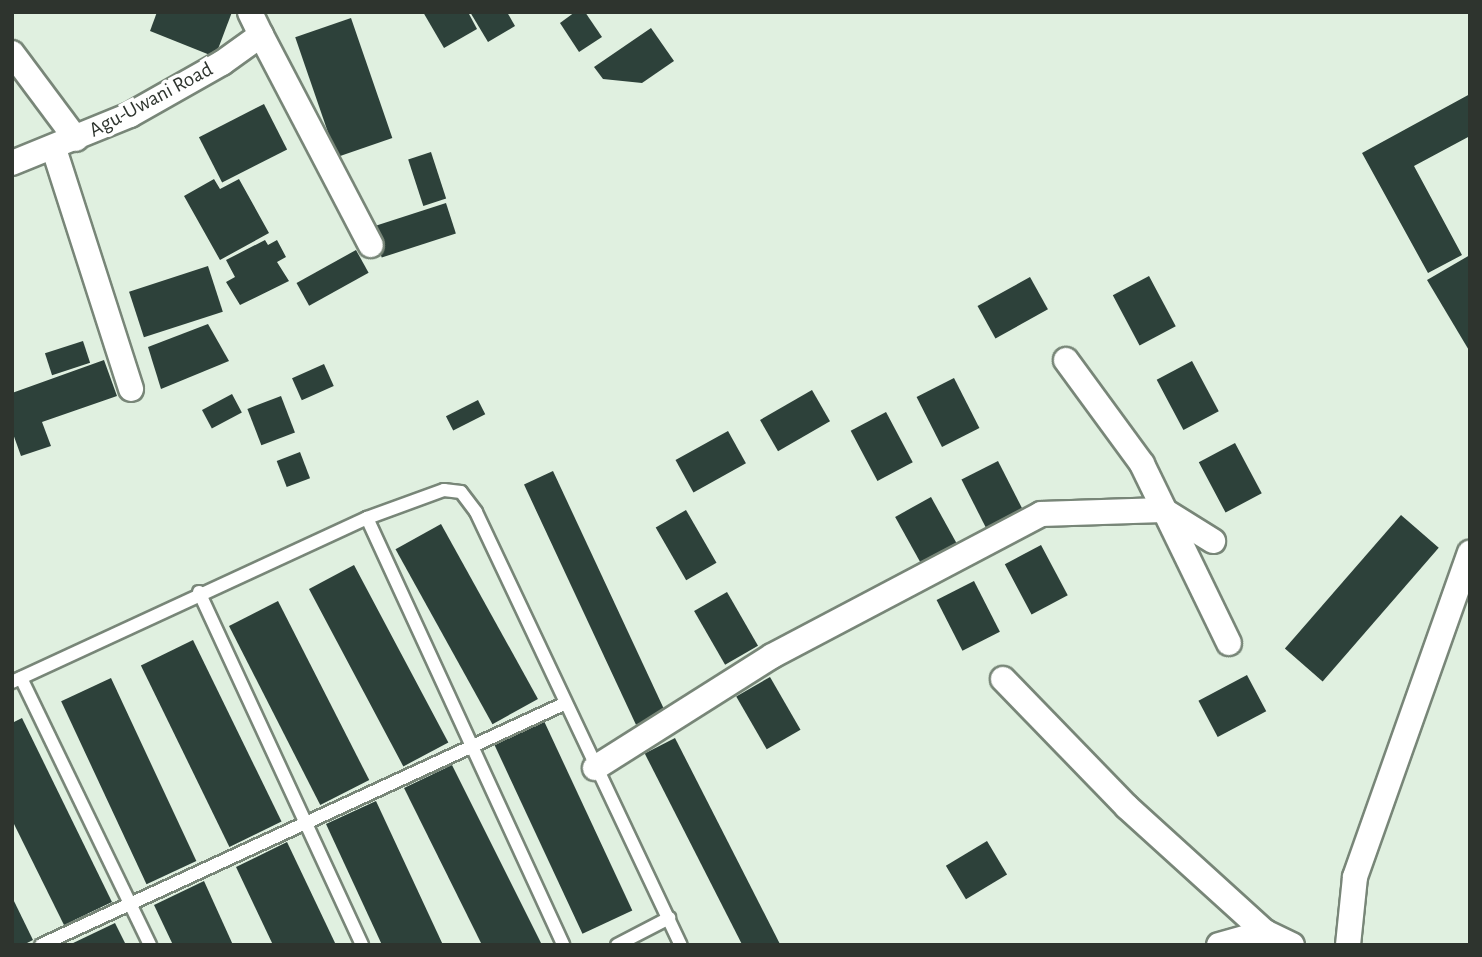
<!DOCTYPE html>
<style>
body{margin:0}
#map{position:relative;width:1482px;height:957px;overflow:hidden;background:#e0f0e0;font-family:"Alegreya Sans",sans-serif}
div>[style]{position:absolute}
.building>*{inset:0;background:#2d413a;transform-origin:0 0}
.roads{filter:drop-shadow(2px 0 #788678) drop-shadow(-2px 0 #788678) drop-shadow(0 2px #788678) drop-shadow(0 -2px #788678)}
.service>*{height:12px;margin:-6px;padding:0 6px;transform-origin:6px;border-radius:6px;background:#fff}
.minor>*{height:24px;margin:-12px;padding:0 12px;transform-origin:12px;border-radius:12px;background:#fff}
span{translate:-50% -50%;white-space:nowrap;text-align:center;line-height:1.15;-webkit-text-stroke:7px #fff;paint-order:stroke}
.street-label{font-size:21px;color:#2e342e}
.frame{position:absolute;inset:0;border:14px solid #2e342e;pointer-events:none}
</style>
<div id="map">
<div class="building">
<div style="clip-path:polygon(157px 12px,232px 12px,215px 57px,150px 31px)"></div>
<div style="clip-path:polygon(423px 12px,468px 12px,477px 29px,444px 48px)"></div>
<div style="clip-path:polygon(470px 12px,507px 12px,515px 26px,488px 42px)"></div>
<div style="clip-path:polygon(575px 12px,585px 12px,602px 37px,579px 52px,560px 23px)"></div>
<div style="left:351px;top:18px;width:127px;height:59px;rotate:71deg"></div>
<div style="clip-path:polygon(651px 28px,674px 61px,642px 83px,603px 79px,594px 67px)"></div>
<div style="clip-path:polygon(1470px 94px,1470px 136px,1414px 166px,1462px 255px,1428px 273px,1362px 153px)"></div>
<div style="left:264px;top:104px;width:51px;height:73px;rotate:63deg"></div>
<div style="left:431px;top:152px;width:49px;height:24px;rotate:72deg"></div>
<div style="clip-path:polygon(214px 179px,220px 189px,239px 179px,269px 233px,220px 260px,184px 196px)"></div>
<div style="left:446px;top:203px;width:32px;height:78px;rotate:72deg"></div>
<div style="clip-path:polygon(265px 240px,268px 245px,277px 240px,286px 257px,277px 262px,289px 281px,240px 305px,226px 282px,235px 277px,226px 260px)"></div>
<div style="left:356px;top:250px;width:26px;height:68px;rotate:61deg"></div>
<div style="clip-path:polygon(1470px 255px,1470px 352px,1427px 280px)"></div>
<div style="left:208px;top:266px;width:48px;height:83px;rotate:72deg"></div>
<div style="left:1149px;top:276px;width:57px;height:41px;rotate:62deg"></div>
<div style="left:1030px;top:277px;width:37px;height:60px;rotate:61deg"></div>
<div style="clip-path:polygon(208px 324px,229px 361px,161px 389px,148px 347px)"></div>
<div style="left:83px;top:341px;width:23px;height:40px;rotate:72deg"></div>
<div style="clip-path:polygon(104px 360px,117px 396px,42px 422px,51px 446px,21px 456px,12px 431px,12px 393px)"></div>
<div style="left:1192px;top:361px;width:57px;height:40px;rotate:62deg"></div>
<div style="left:324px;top:364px;width:24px;height:35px;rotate:66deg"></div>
<div style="left:954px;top:378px;width:56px;height:42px;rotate:63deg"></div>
<div style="left:812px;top:390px;width:36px;height:60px;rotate:60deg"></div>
<div style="left:232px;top:394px;width:21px;height:34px;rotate:62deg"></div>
<div style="left:281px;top:396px;width:39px;height:36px;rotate:69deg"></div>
<div style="left:478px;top:400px;width:16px;height:36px;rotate:63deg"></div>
<div style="left:886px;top:412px;width:57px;height:40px;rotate:62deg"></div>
<div style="left:728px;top:431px;width:37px;height:60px;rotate:61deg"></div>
<div style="left:1235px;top:443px;width:57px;height:41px;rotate:62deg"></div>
<div style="left:300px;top:452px;width:28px;height:25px;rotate:69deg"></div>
<div style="left:998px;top:461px;width:57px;height:41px;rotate:63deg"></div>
<div style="left:553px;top:471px;width:265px;height:32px;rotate:65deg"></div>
<div style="left:931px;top:497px;width:58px;height:41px;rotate:61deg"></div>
<div style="left:686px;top:510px;width:61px;height:35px;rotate:60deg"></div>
<div style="left:1401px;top:515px;width:50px;height:177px;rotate:41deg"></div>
<div style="left:441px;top:524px;width:200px;height:52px;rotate:61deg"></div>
<div style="left:1041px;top:545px;width:57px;height:41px;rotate:62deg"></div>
<div style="left:354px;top:565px;width:201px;height:51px;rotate:62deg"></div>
<div style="left:974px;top:581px;width:57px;height:42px;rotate:63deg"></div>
<div style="left:727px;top:592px;width:62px;height:38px;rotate:60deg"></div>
<div style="left:278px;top:601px;width:201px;height:55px;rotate:63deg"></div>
<div style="left:193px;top:640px;width:202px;height:58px;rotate:64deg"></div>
<div style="left:1247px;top:675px;width:41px;height:55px;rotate:62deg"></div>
<div style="left:770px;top:677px;width:61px;height:39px;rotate:60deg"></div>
<div style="left:111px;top:678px;width:202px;height:55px;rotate:65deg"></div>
<div style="clip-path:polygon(22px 718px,112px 902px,64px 925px,12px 820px,12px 723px)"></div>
<div style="left:544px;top:721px;width:209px;height:55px;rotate:65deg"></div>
<div style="left:675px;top:738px;width:232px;height:34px;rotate:63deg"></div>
<div style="clip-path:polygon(452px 765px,542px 945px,482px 945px,404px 788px)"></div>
<div style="clip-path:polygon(376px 801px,443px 945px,382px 945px,326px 824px)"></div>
<div style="left:987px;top:841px;width:39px;height:48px;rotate:59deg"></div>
<div style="clip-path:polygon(287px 842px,336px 945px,273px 945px,236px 867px)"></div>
<div style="clip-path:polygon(204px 881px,233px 945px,173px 945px,154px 905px)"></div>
<div style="clip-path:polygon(12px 897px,33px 940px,23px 945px,12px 945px)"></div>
<div style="clip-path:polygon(115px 923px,126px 945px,69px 945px)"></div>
</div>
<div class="roads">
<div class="service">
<div style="left:367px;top:518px;width:470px;rotate:65.3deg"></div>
<div style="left:199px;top:592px;width:389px;rotate:65.2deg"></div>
<div style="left:21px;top:678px;width:297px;rotate:64.2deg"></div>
<div style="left:12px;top:682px;width:391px;rotate:-24.8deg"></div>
<div style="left:367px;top:518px;width:82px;rotate:-20deg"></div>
<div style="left:444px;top:490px;width:17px;rotate:7deg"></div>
<div style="left:461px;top:492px;width:25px;rotate:53deg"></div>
<div style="left:476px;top:512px;width:479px;rotate:64.7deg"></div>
<div style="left:41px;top:945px;width:578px;rotate:-24.75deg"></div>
<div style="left:617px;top:945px;width:59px;rotate:-27.4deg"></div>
</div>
<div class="minor">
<div style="left:261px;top:35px;width:237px;rotate:62.4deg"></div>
<div style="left:12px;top:53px;width:107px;rotate:53.3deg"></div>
<div style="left:54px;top:149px;width:252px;rotate:72.2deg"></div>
<div style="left:12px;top:163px;width:127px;rotate:-22.1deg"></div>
<div style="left:130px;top:115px;width:106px;rotate:-29.5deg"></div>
<div style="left:222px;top:63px;width:48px;rotate:-35.7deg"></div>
<div style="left:261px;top:35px;width:25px;rotate:-116deg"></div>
<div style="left:1066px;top:360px;width:129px;rotate:53.8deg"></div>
<div style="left:1142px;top:464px;width:199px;rotate:64.1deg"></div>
<div style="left:1003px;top:679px;width:177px;rotate:45.9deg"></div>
<div style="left:1126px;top:806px;width:188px;rotate:42.2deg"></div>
<div style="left:1265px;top:932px;width:30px;rotate:26deg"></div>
<div style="left:595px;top:768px;width:209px;rotate:-32.3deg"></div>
<div style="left:772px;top:656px;width:304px;rotate:-27.8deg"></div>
<div style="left:1041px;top:514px;width:122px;rotate:-1.9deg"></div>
<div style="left:1163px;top:510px;width:59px;rotate:31.8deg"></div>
<div style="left:1219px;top:945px;width:48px;rotate:-15.8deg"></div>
<div style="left:1348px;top:945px;width:68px;rotate:-84.1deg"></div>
<div style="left:1355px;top:877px;width:344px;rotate:-70.5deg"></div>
</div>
</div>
<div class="street-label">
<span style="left:151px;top:100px;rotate:-28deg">Agu-Uwani Road</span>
</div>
<div class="frame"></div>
</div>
